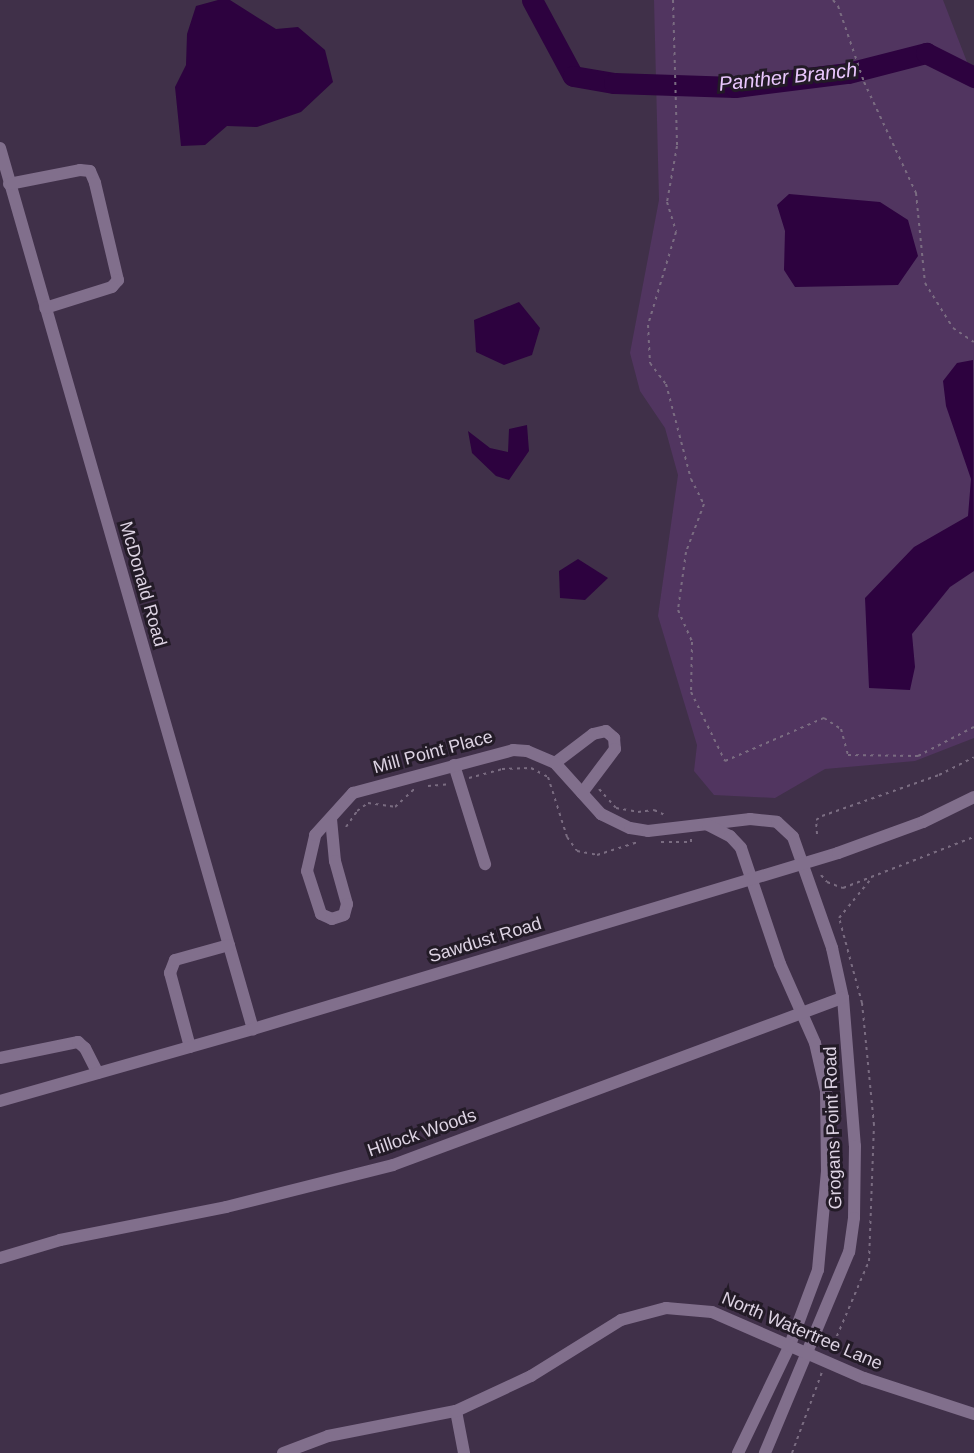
<!DOCTYPE html>
<style>
body{margin:0}
#map{position:relative;width:974px;height:1453px;overflow:hidden;background:#403049;font-family:Arial,sans-serif}
div>[style]{position:absolute}
.green>*{inset:0;background:#513560}
.water>*{inset:0;background:#2d023f}
.river>*{height:21px;margin:-10.5px;padding:0 10.5px;transform-origin:10.5px;border-radius:10.5px;background:#2d023f}
.path>*{height:2px;margin-top:-1px;transform-origin:0;background:repeating-linear-gradient(90deg,#7a6c81 0 3px,transparent 0 7.5px)}
.minor>*{height:12px;margin:-6px;padding:0 6px;transform-origin:6px;border-radius:6px;background:#816f8c}
span{translate:-50% -50%;white-space:nowrap;text-align:center;line-height:1.15;-webkit-text-stroke:6px #231b27;paint-order:stroke}
.street-label{font-size:18px;color:#ddd3e3}
.water-label{font-size:20px;color:#eac7fe;font-style:italic}
</style>
<div id="map">
<div class="green">
<div style="clip-path:polygon(654px 0,943px 0,974px 80px,974px 738px,915px 761px,825px 769px,775px 798px,714px 795px,694px 771px,697px 745px,658px 616px,678px 475px,665px 428px,640px 391px,630px 353px,659px 200px)"></div>
</div>
<div class="water">
<div style="clip-path:polygon(218px 0,230px 0,276px 29px,298px 27px,325px 50px,333px 82px,301px 112px,257px 127px,227px 126px,205px 145px,181px 146px,175px 87px,186px 65px,187px 34px,196px 6px)"></div>
<div style="clip-path:polygon(789px 194px,880px 202px,908px 220px,918px 256px,898px 285px,795px 287px,784px 270px,785px 231px,777px 205px)"></div>
<div style="clip-path:polygon(519px 302px,540px 328px,532px 355px,504px 365px,476px 352px,474px 320px)"></div>
<div style="clip-path:polygon(973px 360px,974px 571px,950px 587px,912px 634px,915px 667px,910px 690px,869px 688px,865px 598px,914px 547px,968px 516px,971px 479px,946px 406px,943px 381px,957px 363px)"></div>
<div style="clip-path:polygon(527px 425px,529px 451px,509px 480px,496px 476px,472px 453px,468px 431px,490px 448px,508px 452px,509px 429px)"></div>
<div style="clip-path:polygon(578px 559px,608px 578px,585px 600px,560px 598px,559px 571px)"></div>
</div>
<div class="river">
<div style="left:532px;top:0;width:86px;rotate:61.7deg"></div>
<div style="left:573px;top:76px;width:42px;rotate:9.7deg"></div>
<div style="left:614px;top:83px;width:121px;rotate:1.9deg"></div>
<div style="left:735px;top:87px;width:114px;rotate:-7.1deg"></div>
<div style="left:848px;top:73px;width:81px;rotate:-14.4deg"></div>
<div style="left:926px;top:53px;width:54px;rotate:26.6deg"></div>
</div>
<div class="path">
<div style="left:673px;top:0;width:146px;rotate:88.4deg"></div>
<div style="left:677px;top:146px;width:57px;rotate:100.1deg"></div>
<div style="left:667px;top:202px;width:31px;rotate:73deg"></div>
<div style="left:676px;top:232px;width:97px;rotate:106.8deg"></div>
<div style="left:648px;top:325px;width:38px;rotate:87deg"></div>
<div style="left:650px;top:363px;width:26px;rotate:53deg"></div>
<div style="left:666px;top:384px;width:98px;rotate:75.3deg"></div>
<div style="left:691px;top:479px;width:28px;rotate:63deg"></div>
<div style="left:704px;top:504px;width:51px;rotate:110.6deg"></div>
<div style="left:686px;top:552px;width:59px;rotate:97.9deg"></div>
<div style="left:678px;top:610px;width:35px;rotate:66deg"></div>
<div style="left:692px;top:642px;width:50px;rotate:91.1deg"></div>
<div style="left:691px;top:692px;width:77px;rotate:63.8deg"></div>
<div style="left:725px;top:761px;width:108px;rotate:-23.5deg"></div>
<div style="left:824px;top:718px;width:20px;rotate:33deg"></div>
<div style="left:841px;top:729px;width:27px;rotate:75deg"></div>
<div style="left:848px;top:755px;width:70px;rotate:0.8deg"></div>
<div style="left:918px;top:756px;width:63px;rotate:-27.4deg"></div>
<div style="left:833px;top:0;width:8px;rotate:50deg"></div>
<div style="left:838px;top:6px;width:80px;rotate:71.1deg"></div>
<div style="left:864px;top:82px;width:123px;rotate:64.9deg"></div>
<div style="left:916px;top:193px;width:90px;rotate:84.3deg"></div>
<div style="left:925px;top:283px;width:53px;rotate:58.1deg"></div>
<div style="left:953px;top:328px;width:25px;rotate:34deg"></div>
<div style="left:469px;top:778px;width:34px;rotate:-15deg"></div>
<div style="left:502px;top:769px;width:29px;rotate:-2deg"></div>
<div style="left:531px;top:768px;width:19px;rotate:28deg"></div>
<div style="left:548px;top:777px;width:63px;rotate:72.4deg"></div>
<div style="left:567px;top:837px;width:17px;rotate:54deg"></div>
<div style="left:577px;top:851px;width:20px;rotate:11deg"></div>
<div style="left:597px;top:855px;width:43px;rotate:-17.6deg"></div>
<div style="left:428px;top:786px;width:21px;rotate:-5deg"></div>
<div style="left:599px;top:789px;width:25px;rotate:48deg"></div>
<div style="left:616px;top:808px;width:22px;rotate:10deg"></div>
<div style="left:638px;top:812px;width:16px;rotate:-7deg"></div>
<div style="left:654px;top:810px;width:14px;rotate:25deg"></div>
<div style="left:346px;top:827px;width:19px;rotate:-55deg"></div>
<div style="left:357px;top:811px;width:14px;rotate:-36deg"></div>
<div style="left:368px;top:803px;width:27px;rotate:8deg"></div>
<div style="left:395px;top:807px;width:26px;rotate:-43deg"></div>
<div style="left:817px;top:834px;width:14px;rotate:-94deg"></div>
<div style="left:816px;top:820px;width:7px;rotate:-34deg"></div>
<div style="left:822px;top:816px;width:124px;rotate:-19.3deg"></div>
<div style="left:939px;top:775px;width:39px;rotate:-27deg"></div>
<div style="left:661px;top:842px;width:30px"></div>
<div style="left:691px;top:842px;width:6px;rotate:-90deg"></div>
<div style="left:821px;top:875px;width:9px;rotate:49deg"></div>
<div style="left:827px;top:882px;width:17px;rotate:21deg"></div>
<div style="left:843px;top:888px;width:141px;rotate:-21.3deg"></div>
<div style="left:831px;top:1350px;width:97px;rotate:-66.9deg"></div>
<div style="left:869px;top:1261px;width:136px;rotate:-87.9deg"></div>
<div style="left:874px;top:1125px;width:123px;rotate:-95.6deg"></div>
<div style="left:862px;top:1003px;width:88px;rotate:-105.1deg"></div>
<div style="left:839px;top:918px;width:49px;rotate:-50.8deg"></div>
<div style="left:792px;top:1453px;width:86px;rotate:-69.7deg"></div>
</div>
<div class="minor">
<div style="left:0;top:148px;width:917px;rotate:73.98deg"></div>
<div style="left:9px;top:184px;width:72px;rotate:-11.2deg"></div>
<div style="left:80px;top:170px;width:10px;rotate:6deg"></div>
<div style="left:90px;top:171px;width:13px;rotate:67deg"></div>
<div style="left:95px;top:183px;width:100px;rotate:76.7deg"></div>
<div style="left:118px;top:280px;width:9px;rotate:131deg"></div>
<div style="left:112px;top:287px;width:70px;rotate:162.6deg"></div>
<div style="left:555px;top:763px;width:48px;rotate:-37.3deg"></div>
<div style="left:593px;top:734px;width:13px;rotate:-13deg"></div>
<div style="left:606px;top:731px;width:11px;rotate:41deg"></div>
<div style="left:614px;top:738px;width:11px;rotate:85deg"></div>
<div style="left:615px;top:749px;width:55px;rotate:126.9deg"></div>
<div style="left:454px;top:765px;width:104px;rotate:72.6deg"></div>
<div style="left:331px;top:819px;width:42px;rotate:84.6deg"></div>
<div style="left:335px;top:861px;width:45px;rotate:74.4deg"></div>
<div style="left:347px;top:904px;width:11px;rotate:105deg"></div>
<div style="left:344px;top:915px;width:13px;rotate:162deg"></div>
<div style="left:332px;top:919px;width:12px;rotate:-156deg"></div>
<div style="left:321px;top:914px;width:45px;rotate:-108deg"></div>
<div style="left:307px;top:871px;width:37px;rotate:-77deg"></div>
<div style="left:315px;top:835px;width:57px;rotate:-47.9deg"></div>
<div style="left:353px;top:793px;width:166px;rotate:-15deg"></div>
<div style="left:513px;top:750px;width:14px;rotate:4deg"></div>
<div style="left:527px;top:751px;width:30px;rotate:23deg"></div>
<div style="left:555px;top:763px;width:69px;rotate:48deg"></div>
<div style="left:601px;top:814px;width:32px;rotate:26deg"></div>
<div style="left:630px;top:828px;width:18px;rotate:9deg"></div>
<div style="left:648px;top:831px;width:103px;rotate:-6.7deg"></div>
<div style="left:750px;top:819px;width:27px;rotate:6deg"></div>
<div style="left:777px;top:822px;width:22px;rotate:43deg"></div>
<div style="left:793px;top:837px;width:118px;rotate:70.6deg"></div>
<div style="left:832px;top:948px;width:51px;rotate:77.6deg"></div>
<div style="left:843px;top:998px;width:148px;rotate:85.4deg"></div>
<div style="left:855px;top:1146px;width:72px;rotate:90.8deg"></div>
<div style="left:854px;top:1218px;width:34px;rotate:98deg"></div>
<div style="left:849px;top:1252px;width:218px;rotate:112.7deg"></div>
<div style="left:708px;top:825px;width:25px;rotate:27deg"></div>
<div style="left:730px;top:836px;width:16px;rotate:47deg"></div>
<div style="left:741px;top:848px;width:122px;rotate:71.4deg"></div>
<div style="left:780px;top:964px;width:86px;rotate:66.1deg"></div>
<div style="left:815px;top:1043px;width:49px;rotate:77.1deg"></div>
<div style="left:826px;top:1091px;width:80px;rotate:89.3deg"></div>
<div style="left:827px;top:1171px;width:99px;rotate:95.2deg"></div>
<div style="left:818px;top:1270px;width:80px;rotate:110.5deg"></div>
<div style="left:790px;top:1345px;width:120px;rotate:115.7deg"></div>
<div style="left:190px;top:1047px;width:77px;rotate:-105.1deg"></div>
<div style="left:170px;top:973px;width:14px;rotate:-69deg"></div>
<div style="left:175px;top:960px;width:56px;rotate:-15.5deg"></div>
<div style="left:0;top:1058px;width:80px;rotate:-11.6deg"></div>
<div style="left:78px;top:1042px;width:9px;rotate:41deg"></div>
<div style="left:85px;top:1048px;width:28px;rotate:63deg"></div>
<div style="left:0;top:1101px;width:263px;rotate:-15.9deg"></div>
<div style="left:253px;top:1029px;width:611px;rotate:-16.74deg"></div>
<div style="left:838px;top:853px;width:90px;rotate:-20deg"></div>
<div style="left:923px;top:822px;width:57px;rotate:-26.1deg"></div>
<div style="left:0;top:1258px;width:63px;rotate:-16.7deg"></div>
<div style="left:60px;top:1240px;width:169px;rotate:-11.2deg"></div>
<div style="left:226px;top:1207px;width:172px;rotate:-14.1deg"></div>
<div style="left:393px;top:1165px;width:480px;rotate:-20.4deg"></div>
<div style="left:456px;top:1411px;width:43px;rotate:79.2deg"></div>
<div style="left:283px;top:1453px;width:48px;rotate:-20.7deg"></div>
<div style="left:328px;top:1436px;width:130px;rotate:-11.1deg"></div>
<div style="left:456px;top:1411px;width:83px;rotate:-25deg"></div>
<div style="left:531px;top:1376px;width:106px;rotate:-31.9deg"></div>
<div style="left:621px;top:1320px;width:47px;rotate:-14.9deg"></div>
<div style="left:666px;top:1308px;width:46px;rotate:5deg"></div>
<div style="left:712px;top:1312px;width:166px;rotate:23.5deg"></div>
<div style="left:864px;top:1378px;width:116px;rotate:18.1deg"></div>
</div>
<div class="street-label">
<span style="left:143px;top:584px;rotate:74deg">McDonald Road</span>
<span style="left:433px;top:752px;rotate:-15deg">Mill Point Place</span>
<span style="left:485px;top:940px;rotate:-17deg">Sawdust Road</span>
<span style="left:833px;top:1128px;rotate:-92deg">Grogans Point Road</span>
<span style="left:422px;top:1133px;rotate:-19deg">Hillock Woods</span>
<span style="left:802px;top:1331px;rotate:23deg">North Watertree Lane</span>
</div>
<div class="water-label">
<span style="left:788px;top:77px;rotate:-6deg">Panther Branch</span>
</div>
</div>
